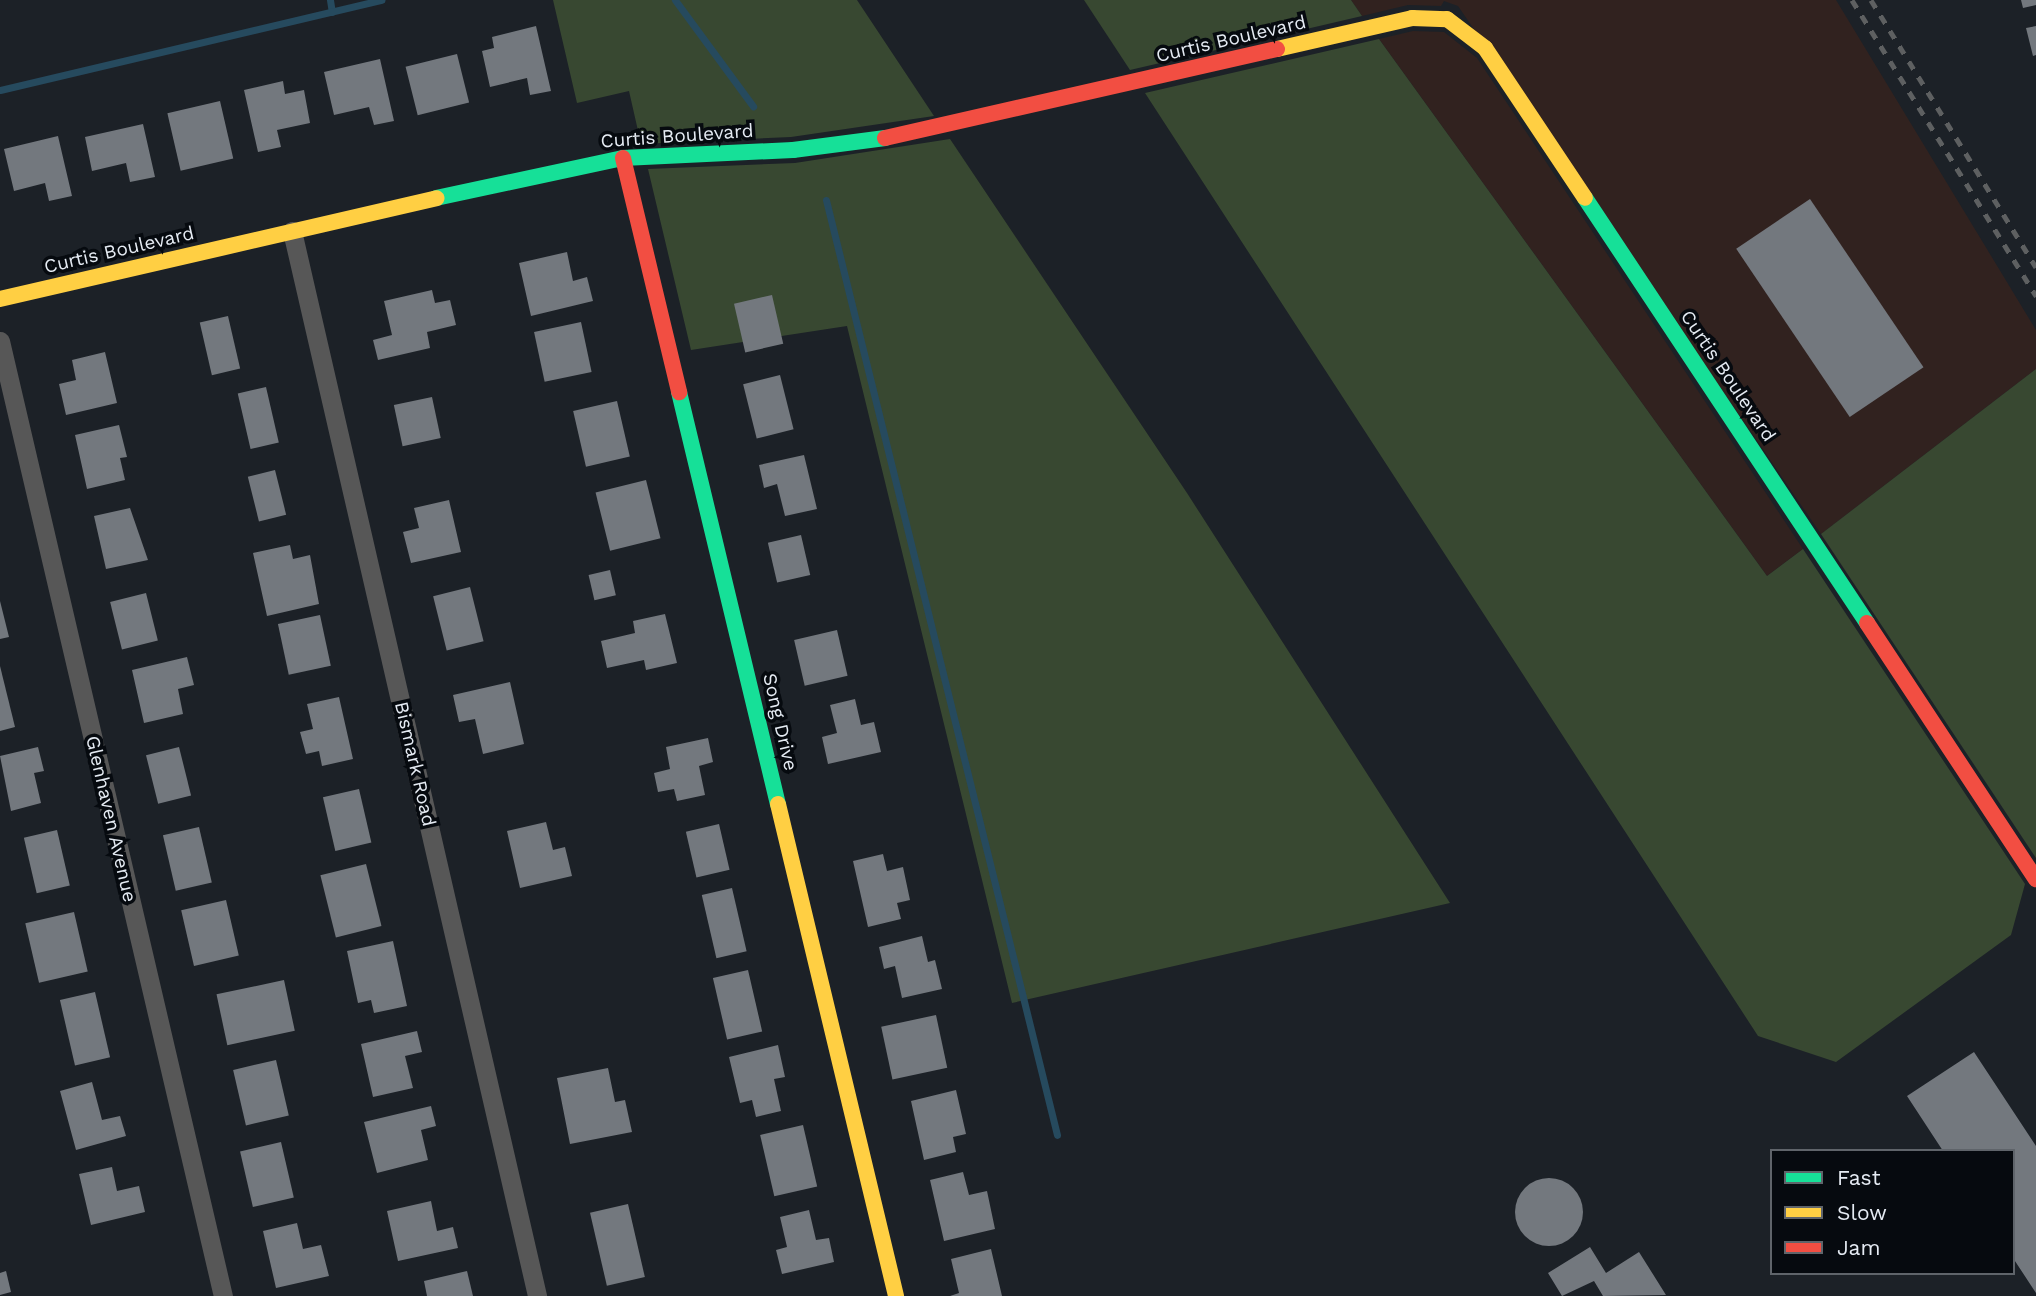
<!DOCTYPE html>
<style>
body{margin:0}
#map{position:relative;width:2036px;height:1296px;overflow:hidden;background:#1c2127;font-family:"Work Sans",sans-serif}
div>[style]{position:absolute}
.commercial>*{inset:0;background:#31221f}
.green>*{inset:0;background:#384831}
.stream>*{height:7px;margin:-3.5px;padding:0 3.5px;transform-origin:3.5px;border-radius:3.5px;background:#264a5e}
.building>*{inset:0;background:#73787e;transform-origin:0 0}
.round{border-radius:50%}
.street>*{height:19px;margin:-9.5px;padding:0 9.5px;transform-origin:9.5px;border-radius:9.5px;background:#575757}
.fast>*{height:16px;margin:-8px;padding:0 8px;transform-origin:8px;border-radius:8px;background:#16e098}
.slow>*{height:16px;margin:-8px;padding:0 8px;transform-origin:8px;border-radius:8px;background:#ffcf43}
.jam>*{height:16px;margin:-8px;padding:0 8px;transform-origin:8px;border-radius:8px;background:#f24e42}
.rail>*{height:5px;margin-top:-2.5px;transform-origin:0;background:repeating-linear-gradient(90deg,#5e6061 0 9px,transparent 0 18px)}
span{translate:-50% -50%;white-space:nowrap;text-align:center;line-height:1.15;-webkit-text-stroke:7px #060a0f;paint-order:stroke}
.street-label{font-size:19px;color:#e5ebf3}
.legend{position:absolute;left:1770px;top:1149px;width:245px;height:126px;box-sizing:border-box;background:#060a0f;border:2px solid #5f646a;margin:0;padding:9px 12px;list-style:none;font-size:21px;color:#e5ebf3}
.legend li{display:flex;align-items:center;gap:14px;height:35px}
.legend b{width:35px;border:2px solid #5f646a}
</style>
<div id="map">
<div class="commercial">
<div style="clip-path:polygon(1351px 0,1836px 0,2036px 330px,2036px 369px,1821px 534px,1458px 6px,1444px 1px,1441px 6px,1408px 5px,1362px 16px)"></div>
<div style="clip-path:polygon(1413px 31px,1444px 32px,1477px 58px,1803px 549px,1767px 576px,1379px 39px)"></div>
</div>
<div class="green">
<div style="clip-path:polygon(553px 0,857px 0,934px 116px,791px 137px,641px 144px,629px 91px,577px 103px)"></div>
<div style="clip-path:polygon(1084px 0,1351px 0,1362px 16px,1130px 70px)"></div>
<div style="clip-path:polygon(1379px 39px,1767px 576px,1803px 549px,2025px 884px,2011px 935px,1836px 1062px,1758px 1036px,1145px 93px)"></div>
<div style="clip-path:polygon(950px 139px,1187px 493px,1450px 903px,1012px 1003px,847px 326px,691px 350px,648px 169px,795px 163px)"></div>
<div style="clip-path:polygon(2036px 369px,2036px 858px,1821px 534px)"></div>
</div>
<div class="stream">
<div style="left:330px;top:0;width:12px;rotate:81deg"></div>
<div style="left:675px;top:0;width:132px;rotate:53.7deg"></div>
<div style="left:0;top:90px;width:392px;rotate:-13.3deg"></div>
<div style="left:826px;top:200px;width:963px;rotate:76.12deg"></div>
</div>
<div class="building">
<div style="clip-path:polygon(2021px 0,2036px 0,2036px 5px,2023px 8px)"></div>
<div style="clip-path:polygon(536px 26px,551px 91px,530px 95px,527px 78px,490px 87px,482px 51px,494px 48px,492px 37px)"></div>
<div style="clip-path:polygon(2036px 26px,2036px 55px,2033px 56px,2026px 28px)"></div>
<div style="left:457px;top:54px;width:50px;height:53px;rotate:76deg"></div>
<div style="clip-path:polygon(380px 59px,394px 121px,374px 125px,369px 107px,334px 115px,324px 72px)"></div>
<div style="clip-path:polygon(283px 81px,285px 94px,304px 90px,310px 123px,277px 130px,281px 147px,258px 152px,244px 90px)"></div>
<div style="left:220px;top:101px;width:59px;height:54px;rotate:77deg"></div>
<div style="clip-path:polygon(143px 124px,155px 177px,130px 182px,126px 163px,92px 171px,85px 137px)"></div>
<div style="clip-path:polygon(58px 136px,72px 196px,49px 201px,45px 183px,14px 191px,4px 149px)"></div>
<div style="left:1810px;top:199px;width:203px;height:89px;rotate:56deg"></div>
<div style="clip-path:polygon(567px 252px,573px 281px,587px 277px,593px 301px,531px 316px,519px 263px)"></div>
<div style="clip-path:polygon(432px 290px,435px 303px,450px 300px,456px 325px,427px 332px,430px 348px,378px 360px,373px 340px,392px 335px,384px 301px)"></div>
<div style="left:772px;top:295px;width:50px;height:39px;rotate:77deg"></div>
<div style="left:228px;top:316px;width:54px;height:29px;rotate:77deg"></div>
<div style="left:581px;top:322px;width:51px;height:48px;rotate:78deg"></div>
<div style="clip-path:polygon(105px 352px,117px 403px,66px 415px,59px 384px,76px 380px,72px 360px)"></div>
<div style="left:780px;top:375px;width:56px;height:38px;rotate:76deg"></div>
<div style="left:266px;top:387px;width:57px;height:29px;rotate:77deg"></div>
<div style="left:432px;top:397px;width:42px;height:39px;rotate:78deg"></div>
<div style="left:617px;top:401px;width:57px;height:45px;rotate:77deg"></div>
<div style="clip-path:polygon(119px 425px,127px 457px,120px 458px,125px 480px,87px 489px,75px 435px)"></div>
<div style="clip-path:polygon(804px 455px,817px 509px,785px 516px,777px 484px,764px 488px,759px 465px)"></div>
<div style="left:275px;top:470px;width:46px;height:28px;rotate:76deg"></div>
<div style="left:646px;top:480px;width:60px;height:52px;rotate:76deg"></div>
<div style="clip-path:polygon(449px 500px,461px 552px,411px 563px,403px 532px,419px 528px,414px 508px)"></div>
<div style="clip-path:polygon(130px 508px,148px 560px,106px 569px,94px 516px)"></div>
<div style="left:801px;top:535px;width:41px;height:34px;rotate:77deg"></div>
<div style="clip-path:polygon(290px 545px,293px 559px,310px 555px,319px 604px,267px 616px,253px 553px)"></div>
<div style="left:610px;top:570px;width:26px;height:22px;rotate:77deg"></div>
<div style="left:470px;top:587px;width:56px;height:38px;rotate:76deg"></div>
<div style="left:146px;top:593px;width:49px;height:37px;rotate:76deg"></div>
<div style="clip-path:polygon(0 601px,9px 637px,0 639px)"></div>
<div style="clip-path:polygon(665px 614px,677px 663px,646px 670px,644px 660px,607px 668px,601px 641px,635px 633px,633px 621px)"></div>
<div style="left:320px;top:615px;width:52px;height:43px;rotate:78deg"></div>
<div style="left:837px;top:630px;width:47px;height:44px;rotate:77deg"></div>
<div style="clip-path:polygon(187px 657px,194px 685px,178px 689px,183px 714px,144px 723px,132px 670px)"></div>
<div style="clip-path:polygon(0 666px,15px 727px,0 731px)"></div>
<div style="clip-path:polygon(510px 682px,524px 744px,483px 754px,475px 719px,459px 722px,453px 695px)"></div>
<div style="clip-path:polygon(339px 697px,353px 759px,322px 766px,319px 751px,306px 754px,300px 732px,313px 729px,307px 704px)"></div>
<div style="clip-path:polygon(855px 699px,861px 725px,874px 722px,881px 752px,828px 764px,822px 737px,837px 733px,830px 705px)"></div>
<div style="clip-path:polygon(708px 738px,713px 762px,699px 766px,705px 795px,677px 801px,674px 789px,658px 792px,654px 773px,670px 769px,666px 747px)"></div>
<div style="clip-path:polygon(38px 747px,44px 771px,34px 773px,41px 803px,11px 811px,0 756px)"></div>
<div style="left:179px;top:747px;width:50px;height:34px;rotate:76deg"></div>
<div style="left:359px;top:789px;width:55px;height:37px;rotate:77deg"></div>
<div style="clip-path:polygon(546px 822px,553px 850px,565px 847px,572px 876px,520px 888px,507px 831px)"></div>
<div style="left:719px;top:824px;width:47px;height:34px;rotate:77deg"></div>
<div style="left:199px;top:827px;width:57px;height:37px;rotate:77deg"></div>
<div style="left:57px;top:830px;width:57px;height:34px;rotate:77deg"></div>
<div style="clip-path:polygon(883px 854px,887px 871px,903px 867px,910px 900px,897px 903px,901px 919px,868px 927px,853px 861px)"></div>
<div style="left:366px;top:864px;width:64px;height:47px;rotate:76deg"></div>
<div style="left:732px;top:888px;width:65px;height:31px;rotate:77deg"></div>
<div style="left:226px;top:900px;width:57px;height:46px;rotate:77deg"></div>
<div style="left:74px;top:912px;width:61px;height:50px;rotate:77deg"></div>
<div style="clip-path:polygon(922px 936px,928px 962px,935px 960px,942px 989px,902px 998px,895px 966px,884px 969px,879px 947px)"></div>
<div style="clip-path:polygon(393px 941px,407px 1006px,374px 1013px,371px 1000px,358px 1003px,347px 951px)"></div>
<div style="left:748px;top:970px;width:63px;height:36px;rotate:77deg"></div>
<div style="left:284px;top:980px;width:52px;height:69px;rotate:78deg"></div>
<div style="left:95px;top:992px;width:67px;height:36px;rotate:77deg"></div>
<div style="left:936px;top:1015px;width:54px;height:56px;rotate:78deg"></div>
<div style="clip-path:polygon(417px 1031px,422px 1052px,405px 1056px,413px 1088px,373px 1097px,361px 1044px)"></div>
<div style="clip-path:polygon(778px 1045px,785px 1077px,774px 1079px,781px 1111px,756px 1117px,752px 1100px,740px 1103px,729px 1057px)"></div>
<div style="clip-path:polygon(1974px 1052px,2036px 1146px,2036px 1293px,2013px 1258px,2013px 1151px,1943px 1151px,1907px 1096px)"></div>
<div style="left:276px;top:1060px;width:57px;height:44px;rotate:77deg"></div>
<div style="clip-path:polygon(608px 1068px,615px 1102px,625px 1100px,632px 1132px,570px 1144px,557px 1078px)"></div>
<div style="clip-path:polygon(92px 1082px,102px 1120px,120px 1116px,126px 1136px,76px 1150px,60px 1091px)"></div>
<div style="clip-path:polygon(956px 1090px,966px 1134px,953px 1137px,956px 1152px,924px 1160px,911px 1101px)"></div>
<div style="clip-path:polygon(431px 1106px,436px 1126px,421px 1130px,428px 1160px,377px 1173px,364px 1122px)"></div>
<div style="left:803px;top:1125px;width:63px;height:44px;rotate:77deg"></div>
<div style="left:281px;top:1142px;width:57px;height:42px;rotate:77deg"></div>
<div style="clip-path:polygon(112px 1167px,117px 1191px,139px 1186px,145px 1212px,91px 1225px,79px 1174px)"></div>
<div style="clip-path:polygon(963px 1172px,969px 1195px,987px 1191px,995px 1229px,944px 1241px,930px 1180px)"></div>
<div class="round" style="left:1515px;top:1178px;width:68px;height:68px"></div>
<div style="clip-path:polygon(431px 1201px,437px 1231px,453px 1227px,458px 1248px,398px 1261px,387px 1211px)"></div>
<div style="left:628px;top:1204px;width:75px;height:39px;rotate:77deg"></div>
<div style="clip-path:polygon(809px 1210px,816px 1240px,829px 1238px,834px 1262px,782px 1274px,776px 1250px,787px 1247px,780px 1217px)"></div>
<div style="clip-path:polygon(297px 1223px,303px 1249px,321px 1245px,329px 1276px,276px 1288px,263px 1231px)"></div>
<div style="clip-path:polygon(1590px 1247px,1606px 1273px,1639px 1252px,1666px 1295px,1603px 1296px,1594px 1281px,1562px 1296px,1548px 1273px)"></div>
<div style="clip-path:polygon(991px 1249px,1002px 1296px,950px 1296px,959px 1293px,951px 1259px)"></div>
<div style="clip-path:polygon(6px 1271px,11px 1292px,0 1295px,0 1273px)"></div>
<div style="clip-path:polygon(467px 1271px,473px 1296px,427px 1296px,424px 1281px)"></div>
</div>
<div class="street">
<div style="left:292px;top:231px;width:1093px;rotate:77.04deg"></div>
<div style="left:0;top:341px;width:981px;rotate:76.86deg"></div>
</div>
<div class="fast">
<div style="left:436px;top:198px;width:191px;rotate:-12.1deg"></div>
<div style="left:623px;top:158px;width:170px;rotate:-2.7deg"></div>
<div style="left:793px;top:150px;width:93px;rotate:-7.4deg"></div>
<div style="left:1585px;top:198px;width:510px;rotate:56.43deg"></div>
<div style="left:679px;top:392px;width:424px;rotate:76.5deg"></div>
</div>
<div class="slow">
<div style="left:1277px;top:49px;width:139px;rotate:-12.9deg"></div>
<div style="left:1412px;top:18px;width:35px;rotate:2deg"></div>
<div style="left:1447px;top:19px;width:48px;rotate:37.3deg"></div>
<div style="left:1485px;top:48px;width:180px;rotate:56.3deg"></div>
<div style="left:0;top:299px;width:448px;rotate:-13deg"></div>
<div style="left:778px;top:804px;width:506px;rotate:76.51deg"></div>
</div>
<div class="jam">
<div style="left:885px;top:138px;width:402px;rotate:-12.8deg"></div>
<div style="left:623px;top:158px;width:241px;rotate:76.5deg"></div>
<div style="left:1867px;top:623px;width:307px;rotate:56.6deg"></div>
</div>
<div class="rail">
<div style="left:1852px;top:0;width:349px;rotate:58.1deg"></div>
<div style="left:1871px;top:0;width:314px;rotate:58.3deg"></div>
</div>
<div class="street-label">
<span style="left:1231px;top:39px;rotate:-13deg">Curtis Boulevard</span>
<span style="left:677px;top:136px;rotate:-4deg">Curtis Boulevard</span>
<span style="left:119px;top:250px;rotate:-13deg">Curtis Boulevard</span>
<span style="left:1728px;top:376px;rotate:56deg">Curtis Boulevard</span>
<span style="left:780px;top:722px;rotate:77deg">Song Drive</span>
<span style="left:415px;top:764px;rotate:77deg">Bismark Road</span>
<span style="left:111px;top:819px;rotate:77deg">Glenhaven Avenue</span>
</div>
<ul class="legend">
<li><b style="height:9px;background:#16e098"></b>Fast</li>
<li><b style="height:9px;background:#ffcf43"></b>Slow</li>
<li><b style="height:9px;background:#f24e42"></b>Jam</li>
</ul>
</div>
